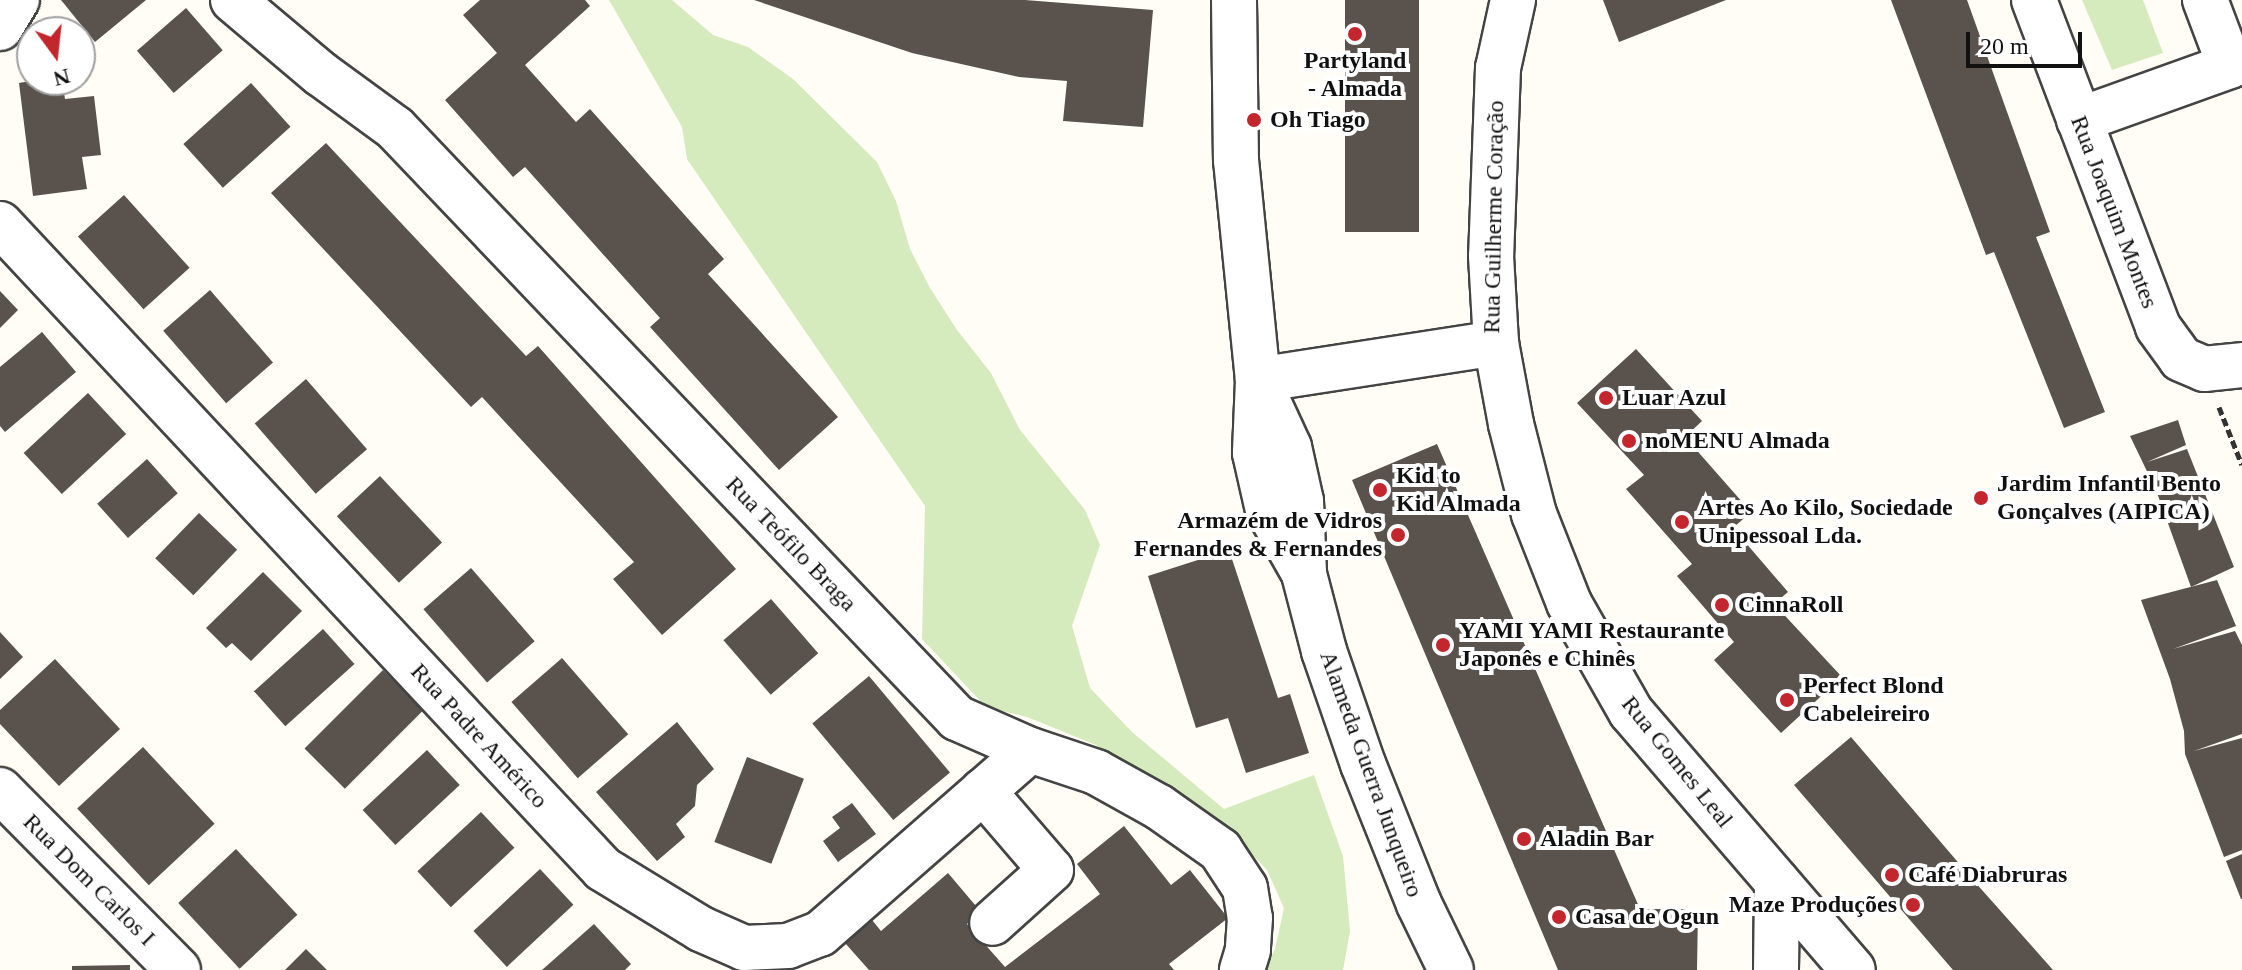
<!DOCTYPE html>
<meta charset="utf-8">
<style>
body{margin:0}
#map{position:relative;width:2242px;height:970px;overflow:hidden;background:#fffdf5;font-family:Georgia,serif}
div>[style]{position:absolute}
.green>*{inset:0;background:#d5ebbd}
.building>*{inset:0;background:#5a524d;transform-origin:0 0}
.path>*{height:5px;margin-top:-2.5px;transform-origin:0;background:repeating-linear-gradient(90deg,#333 0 8px,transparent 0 12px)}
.roads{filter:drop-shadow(2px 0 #444) drop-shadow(-2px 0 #444) drop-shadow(0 2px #444) drop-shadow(0 -2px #444)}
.minor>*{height:44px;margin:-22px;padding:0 22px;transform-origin:22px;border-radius:22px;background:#fff}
.dots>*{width:22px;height:22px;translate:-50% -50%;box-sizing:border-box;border:4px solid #fff;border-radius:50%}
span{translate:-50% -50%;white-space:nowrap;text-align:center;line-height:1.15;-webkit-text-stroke:8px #fff;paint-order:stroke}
.poi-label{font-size:24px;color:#111;font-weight:700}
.left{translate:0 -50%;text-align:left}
.right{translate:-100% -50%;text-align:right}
.street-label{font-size:24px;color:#111}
.north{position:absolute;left:16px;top:16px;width:80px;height:80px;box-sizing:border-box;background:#fff;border:2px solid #a0a0a0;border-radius:50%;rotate:165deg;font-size:22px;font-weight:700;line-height:32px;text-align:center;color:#111}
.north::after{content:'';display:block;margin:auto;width:28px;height:36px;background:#c4262e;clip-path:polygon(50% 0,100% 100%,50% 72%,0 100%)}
.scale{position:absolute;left:1966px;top:32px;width:116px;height:36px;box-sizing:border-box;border:4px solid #111;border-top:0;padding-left:10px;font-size:24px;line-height:28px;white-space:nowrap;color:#111;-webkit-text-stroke:6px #fff;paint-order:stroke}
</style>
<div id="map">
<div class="green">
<div style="clip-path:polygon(609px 0,672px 0,713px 35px,748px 47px,793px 79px,877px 162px,896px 201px,910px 249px,930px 288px,957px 330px,991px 373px,1020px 430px,1085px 510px,1100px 545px,1072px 626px,1090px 688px,1132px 732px,1224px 809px,1314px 775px,1343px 856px,1350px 931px,1343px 970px,1265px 970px,1275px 949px,1284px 908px,1267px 870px,1236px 838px,1096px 745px,1027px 717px,986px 707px,922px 639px,925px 506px,687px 159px,682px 127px)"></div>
<div style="clip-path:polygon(2082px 0,2143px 0,2163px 53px,2112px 70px)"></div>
</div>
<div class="building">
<div style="clip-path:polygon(61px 0,146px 0,95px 42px)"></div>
<div style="clip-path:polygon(480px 0,585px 0,590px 6px,525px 65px,576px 122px,590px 109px,724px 259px,708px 274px,838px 417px,779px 470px,650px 327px,660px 318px,525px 167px,513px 177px,445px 100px,497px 53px,463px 15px)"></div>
<div style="clip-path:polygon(754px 0,1025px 0,1153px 10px,1143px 127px,1063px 121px,1067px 81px,1019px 77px,912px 53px)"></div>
<div style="left:1345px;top:0;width:74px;height:232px"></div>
<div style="clip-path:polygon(1603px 0,1726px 0,1619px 42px)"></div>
<div style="clip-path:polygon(1891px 0,1967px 0,2050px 232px,2036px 237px,2105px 412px,2064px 428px,1994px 252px,1986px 255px)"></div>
<div style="left:186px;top:8px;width:56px;height:65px;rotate:49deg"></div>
<div style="clip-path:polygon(36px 80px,62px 80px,65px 99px,94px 96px,101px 155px,82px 157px,87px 189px,33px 196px,19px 83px)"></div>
<div style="left:251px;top:83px;width:59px;height:91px;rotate:48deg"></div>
<div style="clip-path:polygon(326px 143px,526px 356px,538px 346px,736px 569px,662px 635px,613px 579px,634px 562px,482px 397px,471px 407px,271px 193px)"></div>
<div style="left:124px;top:195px;width:98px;height:62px;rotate:48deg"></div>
<div style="left:210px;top:290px;width:96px;height:62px;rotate:49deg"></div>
<div style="clip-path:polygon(0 291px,18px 310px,0 328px)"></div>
<div style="clip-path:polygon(42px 332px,76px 372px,5px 432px,0 426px,0 367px)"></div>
<div style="clip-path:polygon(1636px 349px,1702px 421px,1685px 437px,1751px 512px,1733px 528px,1788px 592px,1774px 604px,1842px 677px,1781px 733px,1714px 660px,1734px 642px,1677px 576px,1692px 564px,1626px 489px,1644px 475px,1577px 403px)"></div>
<div style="left:306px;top:379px;width:93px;height:68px;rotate:49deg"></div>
<div style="left:88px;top:393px;width:56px;height:88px;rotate:47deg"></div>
<div style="clip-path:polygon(2178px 420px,2186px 445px,2147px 462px,2187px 449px,2234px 567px,2191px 587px,2156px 490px,2130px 436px)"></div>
<div style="clip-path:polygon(1437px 444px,1640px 909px,1698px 909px,1697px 970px,1558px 970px,1352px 480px)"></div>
<div style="left:147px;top:459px;width:46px;height:67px;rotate:48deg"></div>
<div style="left:380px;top:476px;width:91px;height:59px;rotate:47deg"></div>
<div style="left:199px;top:513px;width:53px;height:63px;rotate:44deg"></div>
<div style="clip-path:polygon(1229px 550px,1278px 698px,1290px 694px,1309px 753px,1246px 773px,1228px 718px,1196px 728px,1148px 576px)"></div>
<div style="left:471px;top:568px;width:97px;height:63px;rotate:49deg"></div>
<div style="clip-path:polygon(263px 572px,302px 611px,251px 661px,232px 643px,226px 648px,206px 628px)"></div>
<div style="clip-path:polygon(2217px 580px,2236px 626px,2173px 649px,2235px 631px,2242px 645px,2242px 734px,2194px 751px,2242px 738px,2242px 850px,2224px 857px,2185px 754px,2184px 731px,2170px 679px,2141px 600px)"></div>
<div style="left:771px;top:599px;width:72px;height:63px;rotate:49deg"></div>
<div style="left:323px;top:629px;width:47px;height:93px;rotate:48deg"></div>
<div style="clip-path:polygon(0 632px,23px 657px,0 679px)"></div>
<div style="left:562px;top:658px;width:101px;height:67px;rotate:49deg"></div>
<div style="clip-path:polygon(55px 659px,120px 729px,59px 786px,0 724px,0 710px)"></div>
<div style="left:383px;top:670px;width:57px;height:111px;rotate:45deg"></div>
<div style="left:869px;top:676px;width:126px;height:74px;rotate:50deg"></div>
<div style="clip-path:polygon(677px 722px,714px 769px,697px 785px,695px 806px,676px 824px,685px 837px,657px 861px,596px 792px)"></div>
<div style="clip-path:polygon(1851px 737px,1974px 881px,2053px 970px,1953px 970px,1794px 785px)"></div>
<div style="left:143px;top:747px;width:105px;height:90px;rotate:47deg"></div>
<div style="left:427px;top:750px;width:48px;height:88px;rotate:47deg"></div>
<div style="left:747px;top:757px;width:61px;height:91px;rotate:21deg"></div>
<div style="clip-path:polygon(852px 803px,876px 834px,838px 862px,823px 841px,840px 828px,832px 817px)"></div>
<div style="left:481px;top:812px;width:49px;height:87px;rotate:47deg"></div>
<div style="clip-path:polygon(1124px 826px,1171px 885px,1190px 870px,1228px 918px,1169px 964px,1174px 970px,869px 970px,845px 943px,872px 920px,881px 931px,948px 873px,981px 912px,967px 924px,1005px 967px,1100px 894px,1077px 864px)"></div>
<div style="left:236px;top:849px;width:90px;height:79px;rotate:47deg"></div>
<div style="clip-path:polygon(2242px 854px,2242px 899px,2241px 899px,2226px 861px)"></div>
<div style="left:540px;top:869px;width:49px;height:91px;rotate:47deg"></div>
<div style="clip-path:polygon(594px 924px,631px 964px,625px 970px,542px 970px)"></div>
<div style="clip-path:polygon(306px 949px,327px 970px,285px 970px)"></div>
<div style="clip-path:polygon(130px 965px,130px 970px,72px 970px,72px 966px)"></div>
</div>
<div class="path">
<div style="left:2219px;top:407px;width:62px;rotate:68.4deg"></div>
</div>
<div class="roads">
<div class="minor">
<div style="left:233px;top:0;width:115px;rotate:40.1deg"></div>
<div style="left:321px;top:74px;width:92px;rotate:36.1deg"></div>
<div style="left:395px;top:128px;width:815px;rotate:46.39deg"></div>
<div style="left:957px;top:718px;width:80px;rotate:23.7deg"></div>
<div style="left:1030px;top:750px;width:70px;rotate:18.4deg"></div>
<div style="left:1096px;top:772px;width:72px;rotate:29.1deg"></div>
<div style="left:1159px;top:807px;width:75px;rotate:35.2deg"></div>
<div style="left:1220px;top:850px;width:45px;rotate:56.7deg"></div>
<div style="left:1245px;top:888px;width:30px;rotate:81deg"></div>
<div style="left:1250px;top:918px;width:32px;rotate:94deg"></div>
<div style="left:1248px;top:950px;width:21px;rotate:107deg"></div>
<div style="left:1234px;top:0;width:160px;rotate:89.3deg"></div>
<div style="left:1236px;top:160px;width:221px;rotate:84.3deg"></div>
<div style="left:1258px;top:380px;width:73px;rotate:92.4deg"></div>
<div style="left:1255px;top:453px;width:58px;rotate:77.2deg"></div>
<div style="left:1268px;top:510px;width:67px;rotate:60.4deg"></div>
<div style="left:1513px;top:0;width:70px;rotate:102.4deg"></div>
<div style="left:1498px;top:68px;width:188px;rotate:92.1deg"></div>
<div style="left:1491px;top:256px;width:87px;rotate:86.7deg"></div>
<div style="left:1496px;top:343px;width:82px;rotate:79.5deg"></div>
<div style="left:1511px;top:424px;width:93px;rotate:75.7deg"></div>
<div style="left:1534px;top:514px;width:96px;rotate:68.5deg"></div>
<div style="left:1569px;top:603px;width:125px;rotate:60.4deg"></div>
<div style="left:1631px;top:712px;width:340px;rotate:49.3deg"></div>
<div style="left:2034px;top:0;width:350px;rotate:69.2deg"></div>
<div style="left:2158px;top:327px;width:39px;rotate:54deg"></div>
<div style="left:2181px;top:359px;width:25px;rotate:23deg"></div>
<div style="left:2204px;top:369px;width:38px;rotate:-6deg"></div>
<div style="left:0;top:28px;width:33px;rotate:-59deg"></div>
<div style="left:2079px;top:120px;width:160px;rotate:-19.7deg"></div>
<div style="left:2230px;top:66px;width:71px;rotate:-110.7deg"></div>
<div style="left:0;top:224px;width:883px;rotate:46.93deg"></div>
<div style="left:603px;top:869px;width:115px;rotate:31.5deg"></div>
<div style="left:701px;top:929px;width:47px;rotate:23.8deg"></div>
<div style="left:744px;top:948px;width:44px;rotate:-2.6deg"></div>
<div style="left:788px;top:946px;width:34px;rotate:-21deg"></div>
<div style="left:820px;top:934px;width:279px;rotate:-41.2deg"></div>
<div style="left:1258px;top:380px;width:74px;rotate:65.2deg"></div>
<div style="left:1289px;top:447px;width:55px;rotate:77.5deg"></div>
<div style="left:1301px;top:501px;width:73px;rotate:87.6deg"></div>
<div style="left:1304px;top:574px;width:80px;rotate:75.4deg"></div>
<div style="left:1324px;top:651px;width:120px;rotate:71deg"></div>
<div style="left:1363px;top:764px;width:151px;rotate:68.2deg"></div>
<div style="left:1419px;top:904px;width:73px;rotate:64.1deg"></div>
<div style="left:1258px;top:380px;width:241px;rotate:-8.8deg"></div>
<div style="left:0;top:790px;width:253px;rotate:45.3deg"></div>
<div style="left:983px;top:791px;width:104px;rotate:49.3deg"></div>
<div style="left:1051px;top:870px;width:79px;rotate:138.1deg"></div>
<div style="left:1776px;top:970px;width:88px;rotate:-89.3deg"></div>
</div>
</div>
<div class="dots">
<div style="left:1355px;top:34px;background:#c4262e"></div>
<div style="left:1254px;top:120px;background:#c4262e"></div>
<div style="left:1606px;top:398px;background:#c4262e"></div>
<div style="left:1629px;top:441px;background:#c4262e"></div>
<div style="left:1380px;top:490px;background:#c4262e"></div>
<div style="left:1981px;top:498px;background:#c4262e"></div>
<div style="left:1682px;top:522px;background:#c4262e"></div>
<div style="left:1398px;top:535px;background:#c4262e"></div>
<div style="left:1722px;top:605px;background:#c4262e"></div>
<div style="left:1443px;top:645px;background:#c4262e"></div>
<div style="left:1787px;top:700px;background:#c4262e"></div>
<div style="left:1524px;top:839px;background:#c4262e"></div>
<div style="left:1892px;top:875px;background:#c4262e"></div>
<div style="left:1913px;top:905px;background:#c4262e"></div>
<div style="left:1559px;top:917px;background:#c4262e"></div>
</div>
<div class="poi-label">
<span style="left:1355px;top:75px">Partyland<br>- Almada</span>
<span class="left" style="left:1270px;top:120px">Oh Tiago</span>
<span class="left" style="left:1622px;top:398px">Luar Azul</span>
<span class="left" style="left:1645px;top:441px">noMENU Almada</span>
<span class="left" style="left:1396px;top:490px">Kid to<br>Kid Almada</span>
<span class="left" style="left:1997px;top:498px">Jardim Infantil Bento<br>Gonçalves (AIPICA)</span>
<span class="left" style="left:1698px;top:522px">Artes Ao Kilo, Sociedade<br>Unipessoal Lda.</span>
<span class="right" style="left:1382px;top:535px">Armazém de Vidros<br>Fernandes &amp; Fernandes</span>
<span class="left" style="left:1738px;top:605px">CinnaRoll</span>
<span class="left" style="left:1459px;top:645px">YAMI YAMI Restaurante<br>Japonês e Chinês</span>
<span class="left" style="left:1803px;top:700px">Perfect Blond<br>Cabeleireiro</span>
<span class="left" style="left:1540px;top:839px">Aladin Bar</span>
<span class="left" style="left:1908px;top:875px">Café Diabruras</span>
<span class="right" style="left:1897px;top:905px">Maze Produções</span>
<span class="left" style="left:1575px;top:917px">Casa de Ogun</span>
</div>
<div class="street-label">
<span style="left:2114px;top:212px;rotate:69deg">Rua Joaquim Montes</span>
<span style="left:1494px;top:217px;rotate:-89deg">Rua Guilherme Coração</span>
<span style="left:791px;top:544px;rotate:46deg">Rua Teófilo Braga</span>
<span style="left:479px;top:736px;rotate:47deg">Rua Padre Américo</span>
<span style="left:1677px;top:762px;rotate:51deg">Rua Gomes Leal</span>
<span style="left:1371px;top:774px;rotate:70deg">Alameda Guerra Junqueiro</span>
<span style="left:89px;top:880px;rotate:45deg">Rua Dom Carlos I</span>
</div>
<div class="north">N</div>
<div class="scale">20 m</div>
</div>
